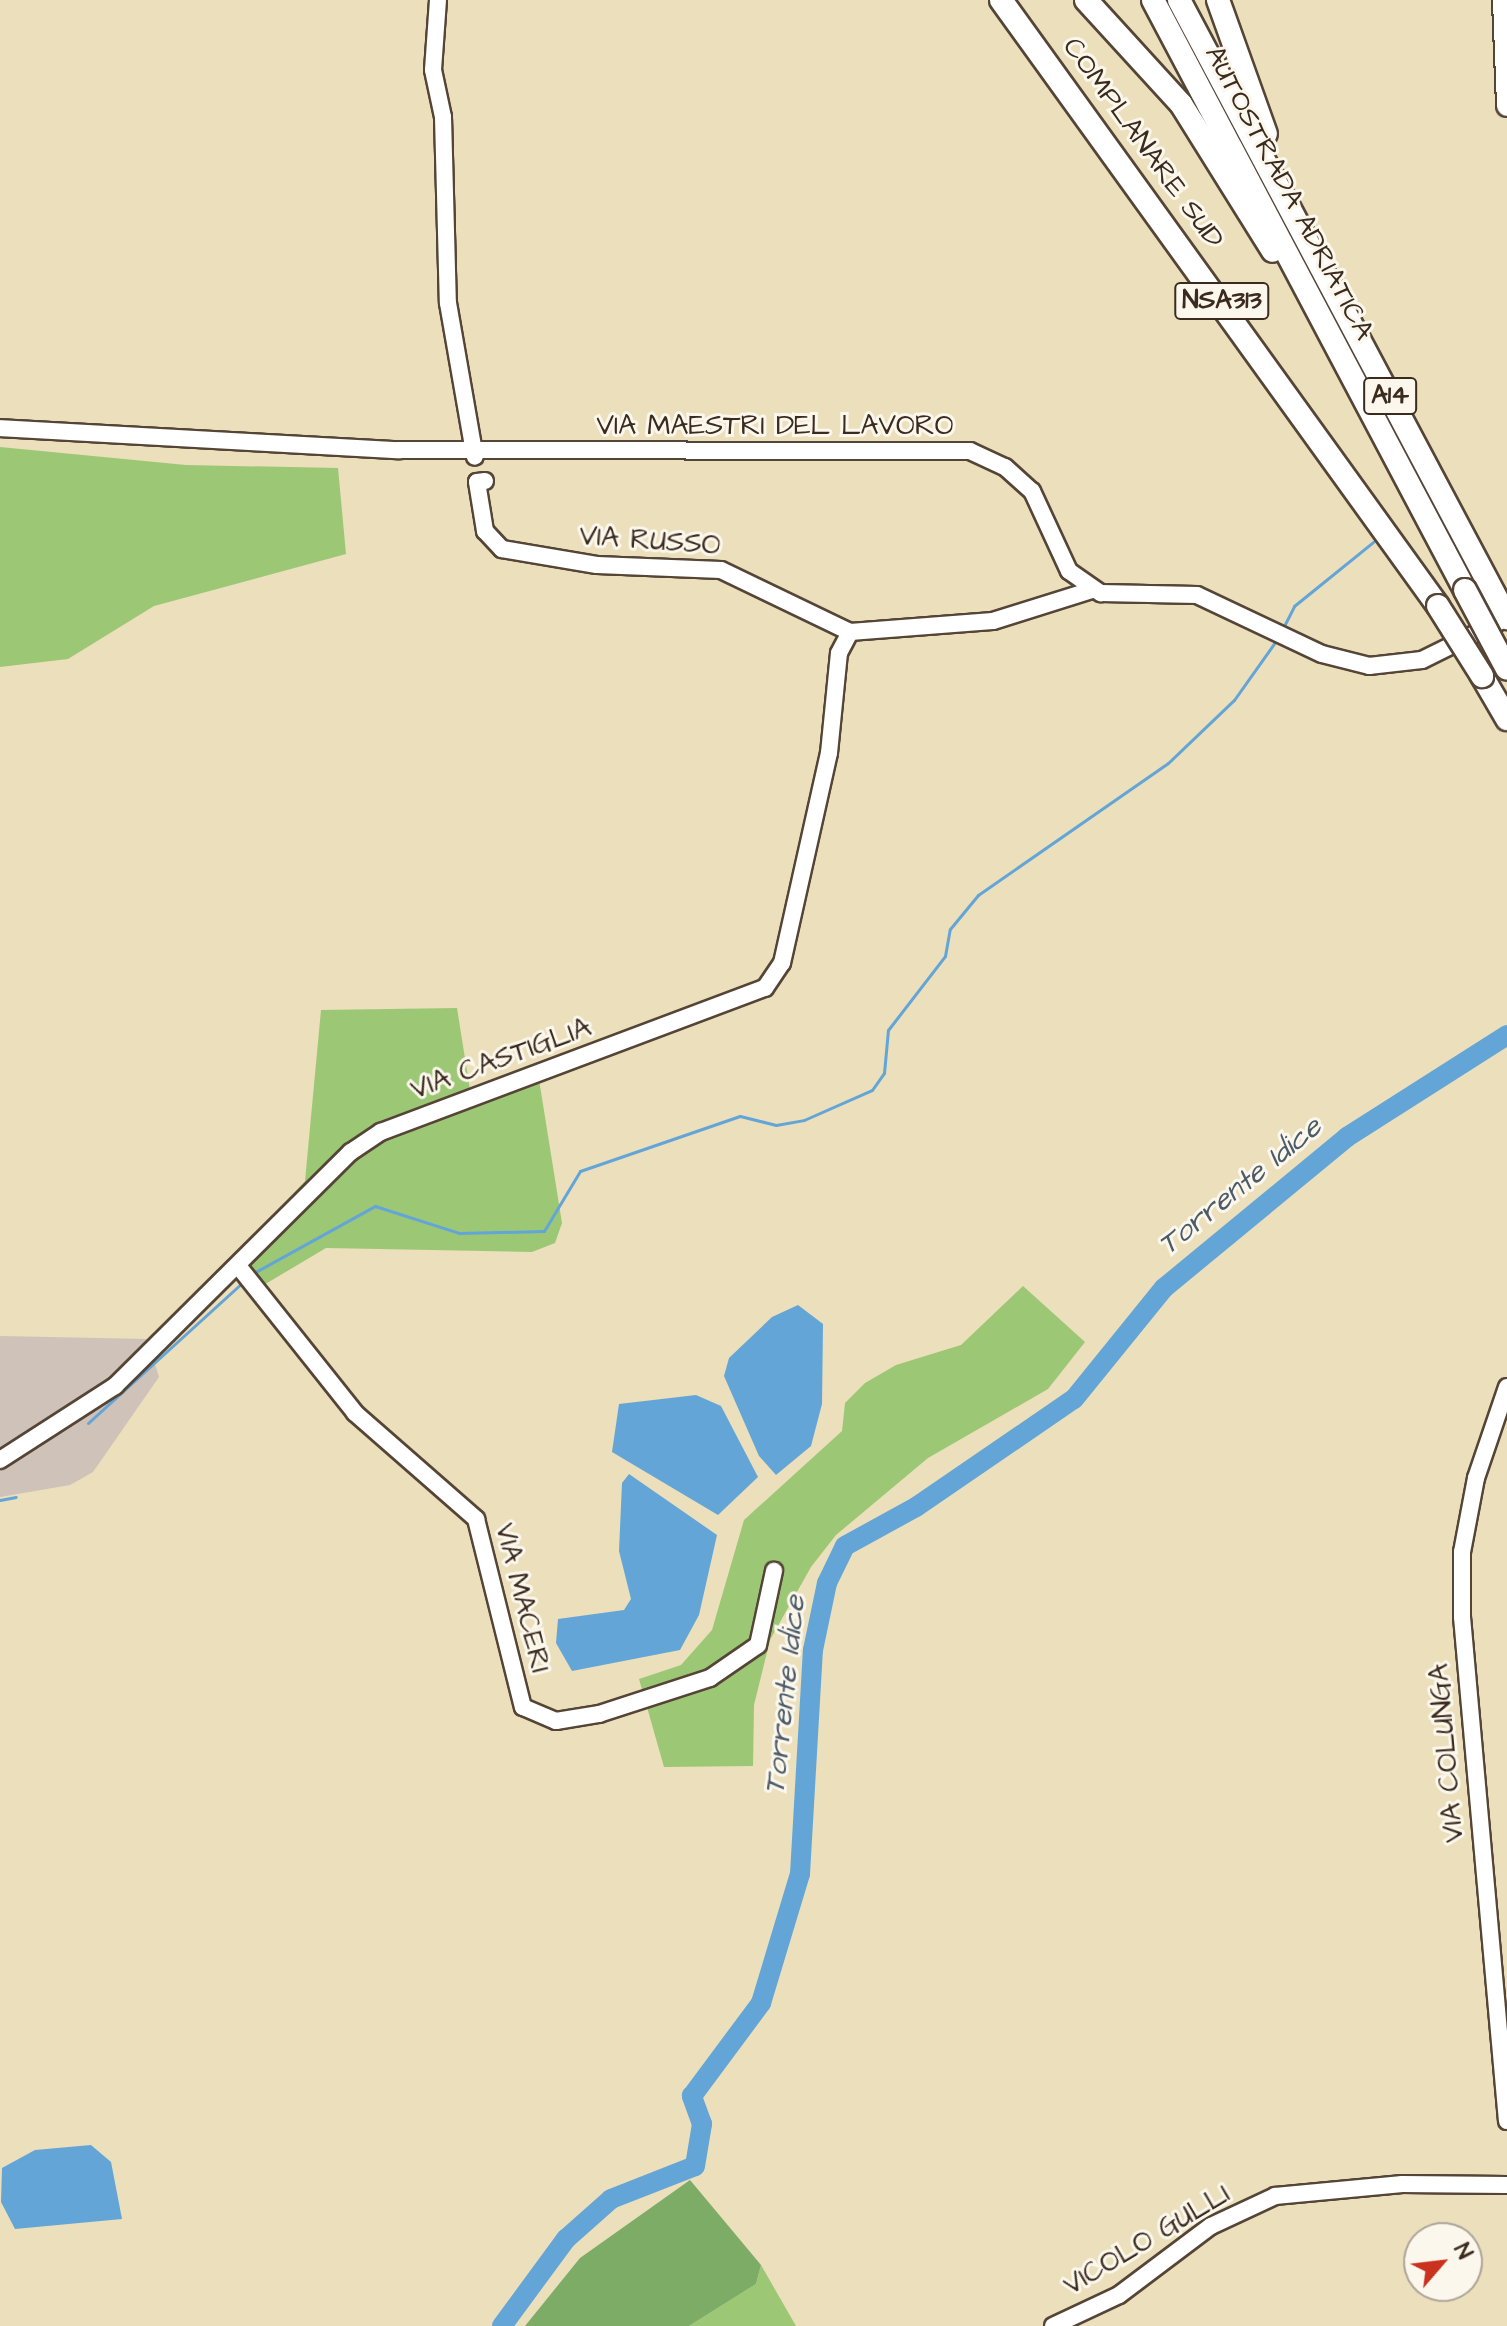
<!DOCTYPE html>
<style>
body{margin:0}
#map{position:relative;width:1507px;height:2326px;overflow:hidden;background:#ebdfbc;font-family:"Architects Daughter",sans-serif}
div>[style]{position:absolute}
.industrial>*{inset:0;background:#cec2b9}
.green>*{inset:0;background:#9cc875}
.forest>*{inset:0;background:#7dac66}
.water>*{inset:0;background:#63a5d7}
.stream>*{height:3px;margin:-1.5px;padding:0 1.5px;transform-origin:1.5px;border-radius:1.5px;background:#63a5d7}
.river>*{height:20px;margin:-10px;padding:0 10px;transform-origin:10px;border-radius:10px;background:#63a5d7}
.roads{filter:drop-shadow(2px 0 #554536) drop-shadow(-2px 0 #554536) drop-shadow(0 2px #554536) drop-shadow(0 -2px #554536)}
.minor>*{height:16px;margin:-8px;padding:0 8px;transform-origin:8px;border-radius:8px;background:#fff}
.major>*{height:20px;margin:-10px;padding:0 10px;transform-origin:10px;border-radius:10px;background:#fff}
.highway>*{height:22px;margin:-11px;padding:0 11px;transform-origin:11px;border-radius:11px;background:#fff}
.bridges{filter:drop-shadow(2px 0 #554536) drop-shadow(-2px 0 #554536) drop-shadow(0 2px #554536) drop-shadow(0 -2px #554536)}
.highway-bridge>*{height:22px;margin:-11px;padding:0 11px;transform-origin:11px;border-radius:11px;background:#fff}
span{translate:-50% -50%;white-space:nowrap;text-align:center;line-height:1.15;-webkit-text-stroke:6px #fbf7ec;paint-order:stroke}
.shield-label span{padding:2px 6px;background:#fbf7ec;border:2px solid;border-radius:6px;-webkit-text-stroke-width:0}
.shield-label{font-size:26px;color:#3b2a1e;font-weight:700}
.street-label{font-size:28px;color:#3b2a1e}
.water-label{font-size:30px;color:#4b5b68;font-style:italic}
.north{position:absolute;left:1403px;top:2222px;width:80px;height:80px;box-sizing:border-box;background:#fbf7ec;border:2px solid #aea59a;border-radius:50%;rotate:62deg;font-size:22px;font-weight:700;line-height:32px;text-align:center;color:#3b2a1e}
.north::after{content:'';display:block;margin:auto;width:28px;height:36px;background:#c8321e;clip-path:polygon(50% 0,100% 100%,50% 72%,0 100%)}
</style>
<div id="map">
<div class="industrial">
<div style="clip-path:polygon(0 1336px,147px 1339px,159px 1377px,93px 1472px,70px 1485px,0 1497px)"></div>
</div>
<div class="green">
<div style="clip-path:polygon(0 447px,186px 465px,338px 468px,346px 554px,154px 606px,68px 659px,0 667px)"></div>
<div style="clip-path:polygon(457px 1008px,470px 1090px,537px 1067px,562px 1223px,555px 1243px,532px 1252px,326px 1248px,257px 1289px,242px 1273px,240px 1250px,305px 1181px,321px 1010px)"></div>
<div style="clip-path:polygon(1023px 1286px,1085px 1342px,1048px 1389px,928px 1458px,836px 1535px,811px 1567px,770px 1640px,754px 1705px,753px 1766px,664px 1767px,639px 1679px,681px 1665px,712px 1630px,744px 1520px,842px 1431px,845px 1403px,865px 1383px,896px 1365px,961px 1345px)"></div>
<div style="clip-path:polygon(761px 2265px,796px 2326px,689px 2326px,756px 2284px)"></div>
</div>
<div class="forest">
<div style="clip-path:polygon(690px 2180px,761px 2265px,756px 2284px,689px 2326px,525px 2326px,580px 2258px)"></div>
</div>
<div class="water">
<div style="clip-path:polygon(798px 1305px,823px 1324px,822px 1404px,811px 1446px,776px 1475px,759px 1456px,724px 1376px,729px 1358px,772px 1317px)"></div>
<div style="clip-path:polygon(696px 1395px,721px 1406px,758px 1477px,718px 1515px,612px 1452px,619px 1404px)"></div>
<div style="clip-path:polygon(629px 1474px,717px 1535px,699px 1615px,680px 1650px,572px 1671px,556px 1643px,558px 1619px,624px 1610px,631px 1599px,619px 1551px,622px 1483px)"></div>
<div style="clip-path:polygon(91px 2145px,111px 2162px,122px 2219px,15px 2229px,1px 2202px,2px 2168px,35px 2150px)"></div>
</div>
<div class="stream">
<div style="left:1284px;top:626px;width:22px;rotate:-63deg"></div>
<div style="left:1294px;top:606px;width:102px;rotate:-39deg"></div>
<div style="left:250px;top:1275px;width:143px;rotate:-28.9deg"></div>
<div style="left:375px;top:1206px;width:88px;rotate:17.8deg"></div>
<div style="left:459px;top:1233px;width:85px;rotate:-1.3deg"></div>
<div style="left:544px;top:1231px;width:70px;rotate:-59deg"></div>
<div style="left:580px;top:1171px;width:169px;rotate:-19deg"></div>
<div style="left:740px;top:1116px;width:37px;rotate:14deg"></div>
<div style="left:776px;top:1125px;width:28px;rotate:-10deg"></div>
<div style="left:804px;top:1120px;width:74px;rotate:-23.8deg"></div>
<div style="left:872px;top:1090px;width:21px;rotate:-55deg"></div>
<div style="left:884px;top:1073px;width:43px;rotate:-84.7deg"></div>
<div style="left:888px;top:1030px;width:93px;rotate:-52.4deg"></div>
<div style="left:945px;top:956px;width:27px;rotate:-80deg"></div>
<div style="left:950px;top:929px;width:44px;rotate:-50.5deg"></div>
<div style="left:978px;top:895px;width:231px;rotate:-34.8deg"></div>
<div style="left:1168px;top:763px;width:91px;rotate:-43.7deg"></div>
<div style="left:1234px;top:700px;width:71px;rotate:-54.7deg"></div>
<div style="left:88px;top:1423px;width:208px;rotate:-42.3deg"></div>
<div style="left:0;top:1500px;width:16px;rotate:-11deg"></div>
</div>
<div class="river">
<div style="left:502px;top:2326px;width:108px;rotate:-53.7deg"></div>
<div style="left:566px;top:2239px;width:60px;rotate:-41.6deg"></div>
<div style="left:611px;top:2199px;width:90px;rotate:-21.4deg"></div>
<div style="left:695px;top:2166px;width:43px;rotate:-80.5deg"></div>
<div style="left:702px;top:2124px;width:30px;rotate:-110deg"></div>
<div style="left:692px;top:2096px;width:116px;rotate:-53.4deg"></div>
<div style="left:761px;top:2003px;width:135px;rotate:-73.2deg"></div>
<div style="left:800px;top:1874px;width:224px;rotate:-86.7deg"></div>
<div style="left:813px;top:1650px;width:68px;rotate:-78.2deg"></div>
<div style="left:827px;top:1583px;width:41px;rotate:-64.1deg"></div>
<div style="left:845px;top:1546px;width:81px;rotate:-28.8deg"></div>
<div style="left:916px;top:1507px;width:191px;rotate:-34.4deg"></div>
<div style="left:1074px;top:1399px;width:143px;rotate:-51deg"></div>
<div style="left:1164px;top:1288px;width:237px;rotate:-39.5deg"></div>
<div style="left:1347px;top:1137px;width:190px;rotate:-32.5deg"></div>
</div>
<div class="roads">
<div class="minor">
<div style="left:438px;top:0;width:70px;rotate:94.1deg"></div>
<div style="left:433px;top:70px;width:48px;rotate:78deg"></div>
<div style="left:443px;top:117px;width:186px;rotate:88.5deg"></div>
<div style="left:448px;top:303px;width:156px;rotate:80.1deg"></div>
<div style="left:0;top:428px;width:399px;rotate:3.2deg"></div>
<div style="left:398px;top:450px;width:572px;rotate:0.1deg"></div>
<div style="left:970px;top:451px;width:38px;rotate:25deg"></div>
<div style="left:1005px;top:467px;width:36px;rotate:42deg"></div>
<div style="left:1032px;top:491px;width:88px;rotate:65.2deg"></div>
<div style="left:1069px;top:571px;width:39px;rotate:35deg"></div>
<div style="left:1101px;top:593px;width:96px;rotate:1.2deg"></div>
<div style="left:1197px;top:595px;width:138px;rotate:25.3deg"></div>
<div style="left:1322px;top:654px;width:49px;rotate:14.3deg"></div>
<div style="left:1369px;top:666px;width:53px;rotate:-6.5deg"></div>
<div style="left:1422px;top:660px;width:95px;rotate:-26.3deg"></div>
<div style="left:485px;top:481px;width:8px;rotate:173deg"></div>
<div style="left:477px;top:482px;width:50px;rotate:80.7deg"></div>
<div style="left:485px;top:531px;width:25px;rotate:47deg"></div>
<div style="left:502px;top:549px;width:96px;rotate:9.6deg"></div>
<div style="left:597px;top:565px;width:124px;rotate:2.3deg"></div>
<div style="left:721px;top:570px;width:143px;rotate:25.7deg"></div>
<div style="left:850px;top:632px;width:143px;rotate:-4.4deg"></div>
<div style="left:993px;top:621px;width:104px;rotate:-17.4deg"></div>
<div style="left:239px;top:1267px;width:186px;rotate:51.5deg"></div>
<div style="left:355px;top:1413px;width:161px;rotate:41.2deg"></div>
<div style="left:476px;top:1519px;width:194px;rotate:76deg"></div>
<div style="left:523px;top:1707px;width:36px;rotate:23deg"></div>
<div style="left:556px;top:1721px;width:44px;rotate:-9.2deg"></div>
<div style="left:599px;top:1714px;width:117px;rotate:-18deg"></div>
<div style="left:710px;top:1678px;width:58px;rotate:-34.5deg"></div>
<div style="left:758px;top:1645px;width:76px;rotate:-77.8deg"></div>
<div style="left:1507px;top:1387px;width:96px;rotate:108.8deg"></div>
<div style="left:1476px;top:1478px;width:75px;rotate:100.7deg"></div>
<div style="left:1462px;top:1552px;width:65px;rotate:90deg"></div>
<div style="left:1462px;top:1617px;width:506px;rotate:84.9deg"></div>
<div style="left:0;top:1460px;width:137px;rotate:-32.8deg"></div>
<div style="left:115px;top:1386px;width:332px;rotate:-44.8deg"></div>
<div style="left:351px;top:1152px;width:36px;rotate:-34deg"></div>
<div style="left:381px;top:1132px;width:410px;rotate:-20.6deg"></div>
<div style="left:765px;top:988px;width:30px;rotate:-56deg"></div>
<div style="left:782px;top:963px;width:215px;rotate:-77.4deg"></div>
<div style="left:829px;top:753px;width:100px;rotate:-84.3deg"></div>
<div style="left:839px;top:653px;width:24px;rotate:-62deg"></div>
<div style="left:1053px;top:2326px;width:73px;rotate:-25.2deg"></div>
<div style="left:1119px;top:2295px;width:115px;rotate:-36.9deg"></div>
<div style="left:1211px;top:2226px;width:71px;rotate:-25.1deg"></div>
<div style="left:1275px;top:2196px;width:128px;rotate:-5.4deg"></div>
<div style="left:1402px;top:2184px;width:105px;rotate:0.5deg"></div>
</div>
<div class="major">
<div style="left:1503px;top:0;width:106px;rotate:87.8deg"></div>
</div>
<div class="highway">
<div style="left:1001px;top:0;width:747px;rotate:54.2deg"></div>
<div style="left:1086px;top:0;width:141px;rotate:47.6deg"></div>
<div style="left:1181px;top:104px;width:173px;rotate:58deg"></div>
<div style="left:1153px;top:0;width:667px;rotate:62.13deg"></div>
<div style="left:1179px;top:0;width:700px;rotate:62.04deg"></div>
<div style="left:1218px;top:0;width:142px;rotate:70.3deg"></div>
<div style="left:1482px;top:676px;width:50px;rotate:59.8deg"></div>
</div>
</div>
<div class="bridges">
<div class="highway-bridge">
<div style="left:1465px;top:590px;width:89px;rotate:62deg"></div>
<div style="left:1438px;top:606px;width:83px;rotate:57.8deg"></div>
</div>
</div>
<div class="shield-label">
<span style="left:1222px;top:301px">NSA313</span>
<span style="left:1390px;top:396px">A14</span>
</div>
<div class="street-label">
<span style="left:1143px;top:143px;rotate:54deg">COMPLANARE SUD</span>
<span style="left:1289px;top:193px;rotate:62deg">AUTOSTRADA ADRIATICA</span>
<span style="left:775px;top:426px">VIA MAESTRI DEL LAVORO</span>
<span style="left:650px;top:541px;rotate:4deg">VIA RUSSO</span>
<span style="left:501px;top:1059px;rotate:-20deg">VIA CASTIGLIA</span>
<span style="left:522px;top:1598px;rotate:76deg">VIA MACERI</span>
<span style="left:1447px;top:1753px;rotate:-95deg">VIA COLUNGA</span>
<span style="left:1147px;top:2240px;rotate:-31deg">VICOLO GULLI</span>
</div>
<div class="water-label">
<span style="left:1240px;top:1186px;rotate:-39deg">Torrente Idice</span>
<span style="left:785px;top:1695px;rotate:-84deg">Torrente Idice</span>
</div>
<div class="north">N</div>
</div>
